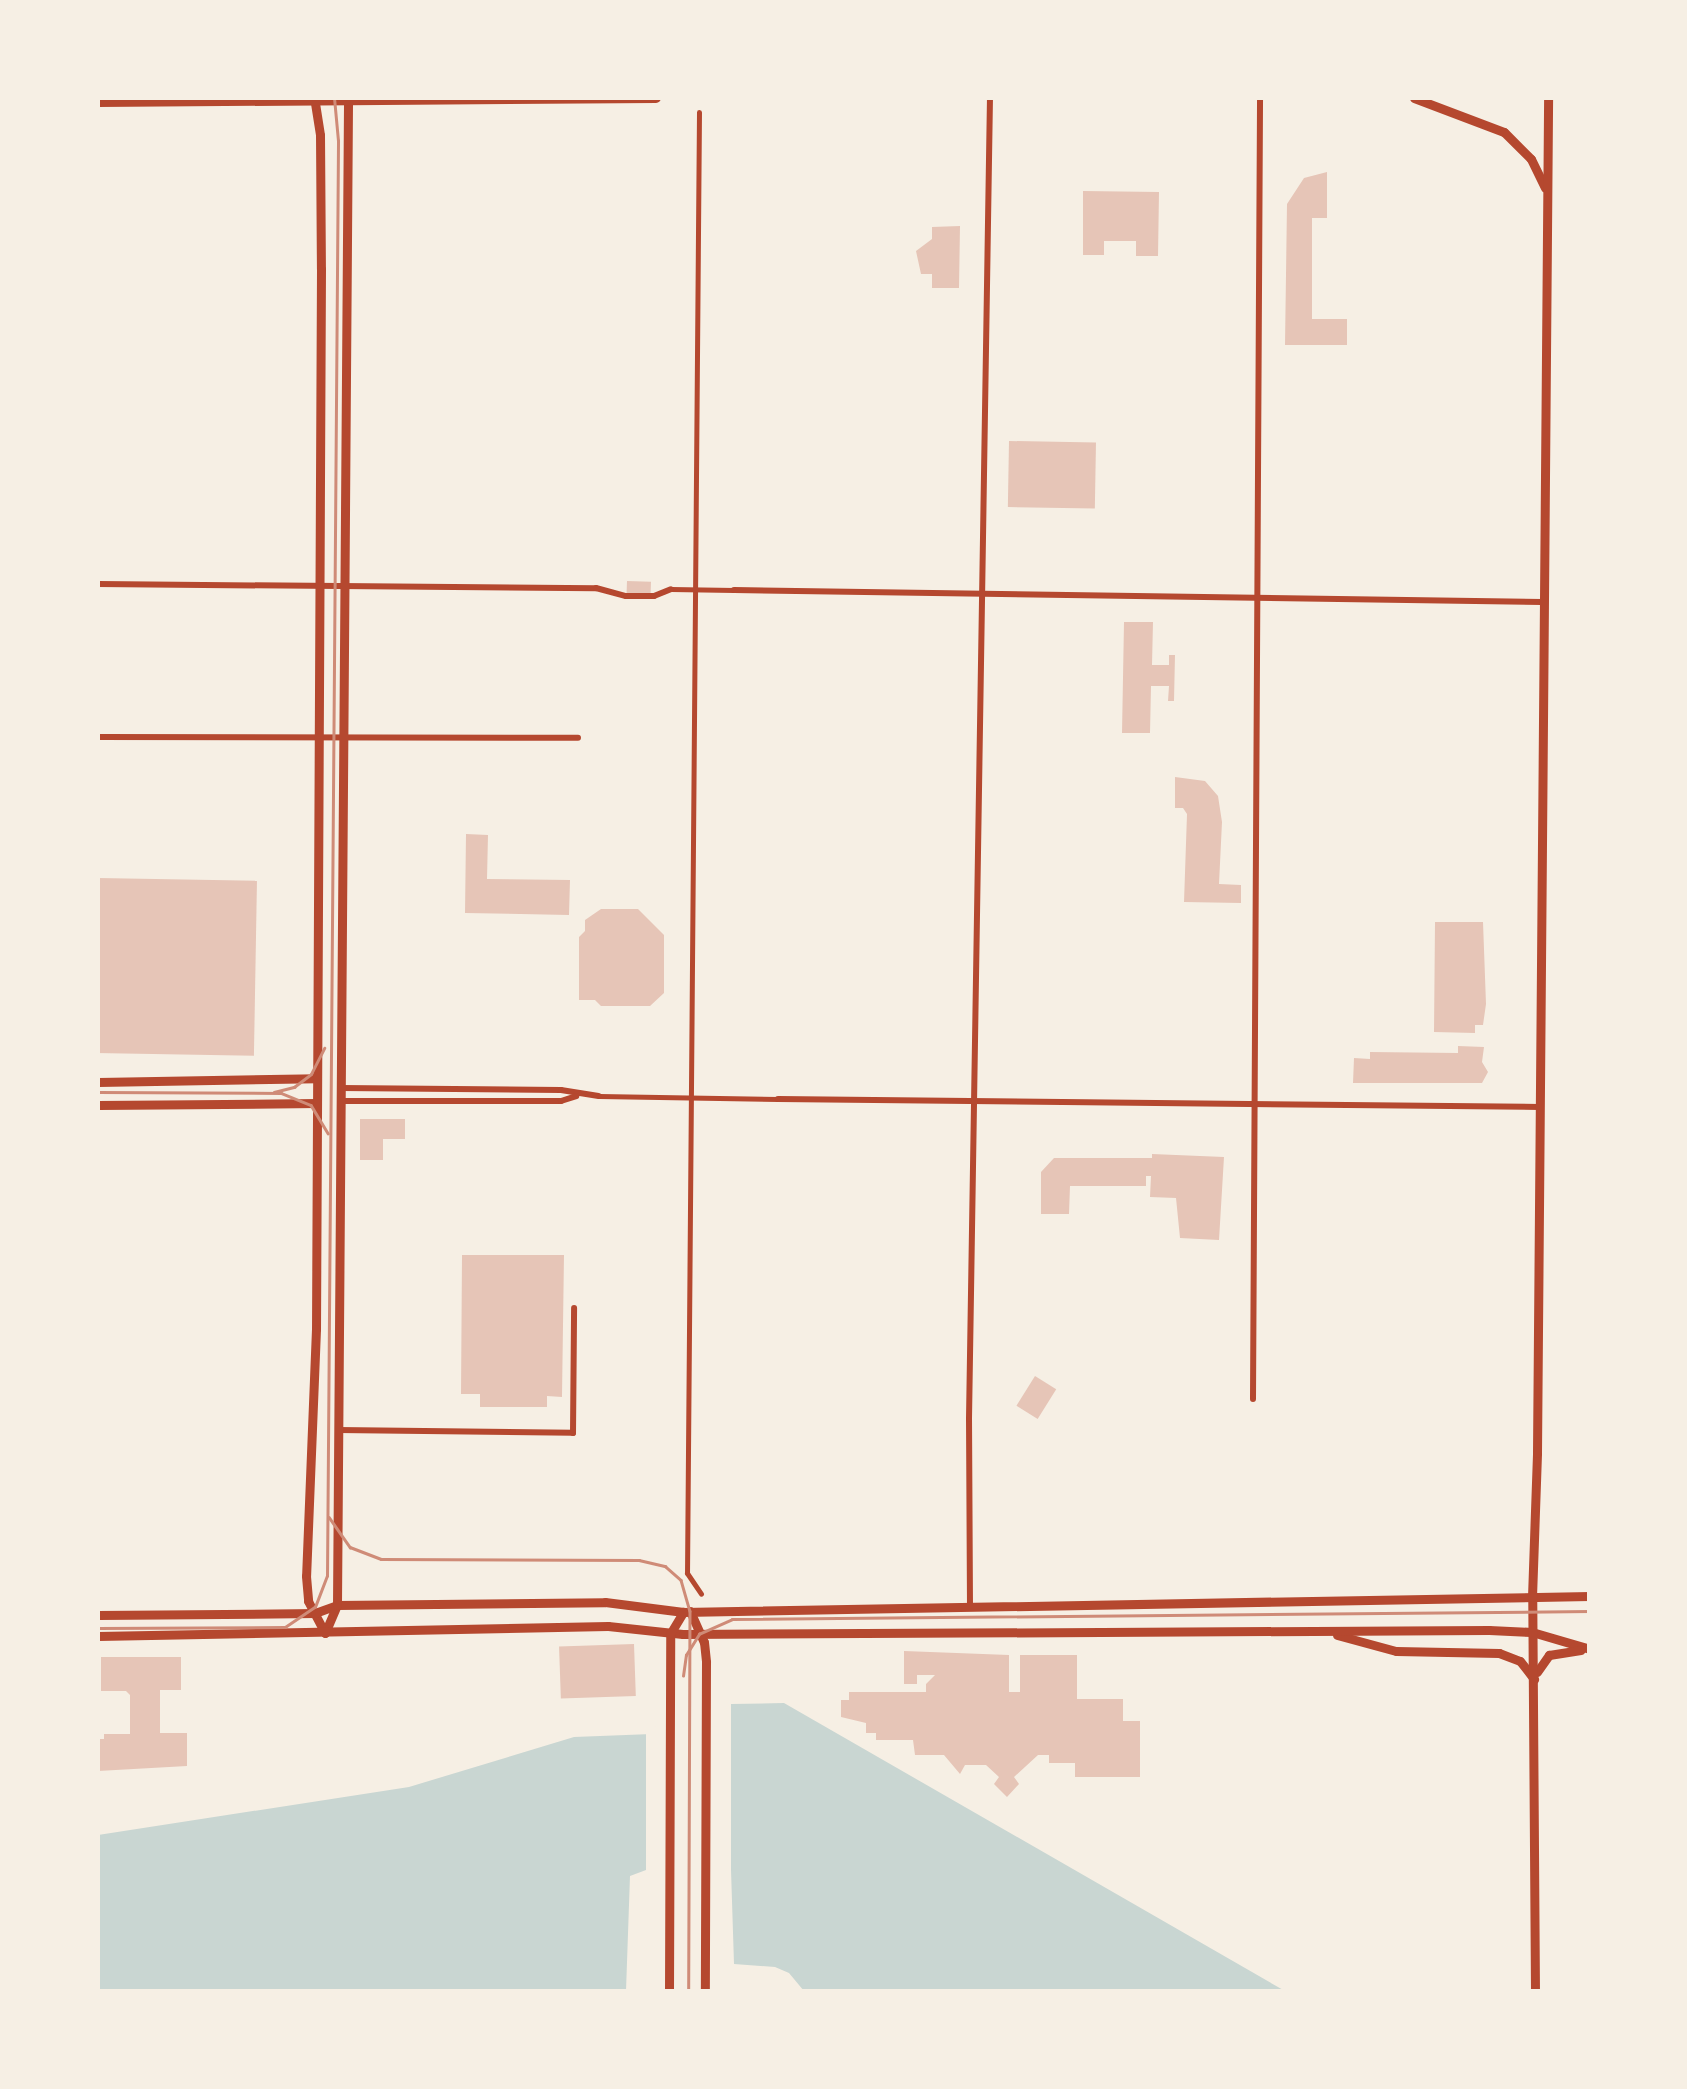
<!DOCTYPE html>
<style>
body{margin:0}
#map{position:relative;width:1687px;height:2089px;overflow:hidden;background:#f6efe4;font-family:"PT Sans Narrow",sans-serif}
div>[style]{position:absolute}
.water>*{inset:0;background:#c9d6d2}
.pier>*{inset:0;background:#f6efe4}
.building>*{inset:0;background:#e6c5b7;transform-origin:0 0}
.pedestrian>*{height:5px;margin:-2.5px;padding:0 2.5px;transform-origin:2.5px;border-radius:2.5px;background:#b5482f}
.minor>*{height:6px;margin:-3px;padding:0 3px;transform-origin:3px;border-radius:3px;background:#b5482f}
.tertiary>*{height:9px;margin:-4.5px;padding:0 4.5px;transform-origin:4.5px;border-radius:4.5px;background:#b5482f}
.secondary>*{height:9px;margin:-4.5px;padding:0 4.5px;transform-origin:4.5px;border-radius:4.5px;background:#b5482f}
.primary>*{height:10px;margin:-5px;padding:0 5px;transform-origin:5px;border-radius:5px;background:#b5482f}
.tram>*{height:2.5px;margin:-1.25px;padding:0 1.25px;transform-origin:1.25px;border-radius:1.25px;background:#cf8b77}
span{translate:-50% -50%;white-space:nowrap;text-align:center;line-height:1.15;-webkit-text-stroke:10px #f6efe4;paint-order:stroke}
.frame{position:absolute;inset:0;border:100px solid #f6efe4;pointer-events:none}
</style>
<div id="map">
<div class="water">
<div style="clip-path:polygon(784px 1703px,1285px 1991px,804px 1991px,789px 1973px,775px 1967px,734px 1964px,731px 1870px,646px 1870px,630px 1876px,626px 1991px,98px 1992px,98px 1835px,409px 1787px,574px 1737px,730px 1731px,731px 1704px)"></div>
</div>
<div class="pier">
<div style="clip-path:polygon(726px 1704px,731px 1704px,731px 1870px,646px 1870px,646px 1727px,726px 1726px)"></div>
</div>
<div class="building">
<div style="clip-path:polygon(1327px 172px,1327px 218px,1312px 218px,1312px 319px,1347px 319px,1347px 345px,1285px 345px,1287px 204px,1304px 178px)"></div>
<div style="clip-path:polygon(1083px 191px,1159px 192px,1158px 256px,1136px 256px,1136px 241px,1104px 241px,1104px 255px,1083px 255px)"></div>
<div style="clip-path:polygon(960px 226px,959px 288px,932px 288px,932px 274px,921px 274px,916px 251px,932px 239px,932px 227px)"></div>
<div style="left:1009px;top:441px;width:87px;height:66px;rotate:1deg"></div>
<div style="left:627px;top:581px;width:24px;height:12px;rotate:2deg"></div>
<div style="clip-path:polygon(1124px 622px,1153px 622px,1152px 665px,1169px 665px,1169px 655px,1175px 655px,1174px 701px,1168px 701px,1169px 686px,1151px 686px,1150px 733px,1122px 733px)"></div>
<div style="clip-path:polygon(1175px 777px,1205px 781px,1218px 796px,1222px 822px,1219px 884px,1241px 885px,1241px 903px,1184px 902px,1187px 814px,1183px 808px,1175px 808px)"></div>
<div style="clip-path:polygon(466px 834px,488px 835px,487px 879px,570px 880px,569px 915px,465px 913px)"></div>
<div style="left:98px;top:878px;width:159px;height:175px;rotate:1deg"></div>
<div style="clip-path:polygon(601px 909px,638px 909px,664px 935px,664px 993px,650px 1006px,601px 1006px,595px 1000px,579px 1000px,579px 937px,585px 931px,585px 920px)"></div>
<div style="clip-path:polygon(1435px 922px,1483px 922px,1486px 1004px,1483px 1025px,1475px 1025px,1475px 1033px,1434px 1032px)"></div>
<div style="clip-path:polygon(1458px 1046px,1484px 1047px,1482px 1062px,1488px 1072px,1482px 1083px,1353px 1083px,1354px 1058px,1370px 1059px,1370px 1052px,1458px 1053px)"></div>
<div style="clip-path:polygon(360px 1119px,405px 1119px,405px 1139px,383px 1139px,383px 1160px,360px 1160px)"></div>
<div style="clip-path:polygon(1152px 1154px,1224px 1157px,1219px 1240px,1180px 1238px,1176px 1198px,1150px 1197px,1151px 1176px,1146px 1176px,1146px 1186px,1070px 1186px,1069px 1214px,1041px 1214px,1041px 1172px,1054px 1158px,1152px 1158px)"></div>
<div style="clip-path:polygon(462px 1255px,564px 1255px,562px 1397px,547px 1396px,547px 1407px,480px 1407px,480px 1394px,461px 1394px)"></div>
<div style="left:1035px;top:1376px;width:25px;height:35px;rotate:32deg"></div>
<div style="left:634px;top:1644px;width:52px;height:75px;rotate:88deg"></div>
<div style="clip-path:polygon(904px 1651px,1009px 1655px,1009px 1692px,1020px 1692px,1020px 1655px,1077px 1655px,1077px 1699px,1123px 1699px,1123px 1721px,1140px 1721px,1140px 1777px,1075px 1777px,1075px 1763px,1049px 1763px,1049px 1755px,1038px 1755px,1014px 1777px,1019px 1784px,1007px 1797px,994px 1784px,999px 1777px,986px 1765px,965px 1765px,960px 1774px,944px 1755px,915px 1755px,913px 1740px,876px 1740px,876px 1733px,866px 1733px,866px 1723px,841px 1717px,841px 1700px,849px 1700px,849px 1692px,926px 1692px,926px 1684px,935px 1675px,917px 1675px,917px 1684px,904px 1684px)"></div>
<div style="clip-path:polygon(101px 1657px,181px 1657px,181px 1690px,160px 1690px,160px 1733px,187px 1733px,187px 1766px,98px 1771px,98px 1739px,104px 1739px,104px 1734px,130px 1734px,130px 1695px,126px 1691px,101px 1691px)"></div>
</div>
<div class="pedestrian">
<div style="left:699px;top:112px;width:1461px;rotate:90.47deg"></div>
<div style="left:687px;top:1573px;width:25px;rotate:56deg"></div>
<div style="left:671px;top:589px;width:63px;rotate:0.9deg"></div>
<div style="left:599px;top:1096px;width:179px;rotate:1deg"></div>
</div>
<div class="minor">
<div style="left:98px;top:584px;width:498px;rotate:0.5deg"></div>
<div style="left:596px;top:588px;width:31px;rotate:15deg"></div>
<div style="left:626px;top:596px;width:28px"></div>
<div style="left:654px;top:596px;width:18px;rotate:-22deg"></div>
<div style="left:734px;top:590px;width:808px;rotate:0.85deg"></div>
<div style="left:98px;top:737px;width:480px;rotate:0.1deg"></div>
<div style="left:341px;top:1088px;width:220px;rotate:0.5deg"></div>
<div style="left:561px;top:1090px;width:38px;rotate:9deg"></div>
<div style="left:778px;top:1099px;width:762px;rotate:0.6deg"></div>
<div style="left:341px;top:1101px;width:220px"></div>
<div style="left:561px;top:1101px;width:16px;rotate:-18deg"></div>
<div style="left:1253px;top:1399px;width:1301px;rotate:-89.69deg"></div>
<div style="left:338px;top:1430px;width:235px;rotate:0.7deg"></div>
<div style="left:573px;top:1433px;width:125px;rotate:-89.5deg"></div>
<div style="left:970px;top:1608px;width:189px;rotate:-90.3deg"></div>
<div style="left:969px;top:1419px;width:1321px;rotate:-89.09deg"></div>
</div>
<div class="tertiary">
<div style="left:98px;top:1082px;width:219px;rotate:-1deg"></div>
<div style="left:98px;top:1105px;width:219px;rotate:-0.5deg"></div>
</div>
<div class="secondary">
<div style="left:1414px;top:98px;width:96px;rotate:20.7deg"></div>
<div style="left:1504px;top:132px;width:38px;rotate:45deg"></div>
<div style="left:1531px;top:159px;width:32px;rotate:64deg"></div>
<div style="left:315px;top:103px;width:32px;rotate:81deg"></div>
<div style="left:320px;top:135px;width:134px;rotate:89.6deg"></div>
<div style="left:321px;top:269px;width:1060px;rotate:90.27deg"></div>
<div style="left:316px;top:1329px;width:247px;rotate:92.3deg"></div>
<div style="left:306px;top:1576px;width:25px;rotate:85deg"></div>
<div style="left:308px;top:1601px;width:36px;rotate:62deg"></div>
<div style="left:690px;top:1611px;width:34px;rotate:66deg"></div>
<div style="left:704px;top:1642px;width:20px;rotate:84deg"></div>
<div style="left:706px;top:1662px;width:330px;rotate:90.2deg"></div>
<div style="left:98px;top:1615px;width:217px;rotate:-0.5deg"></div>
<div style="left:315px;top:1613px;width:23px;rotate:-20deg"></div>
<div style="left:337px;top:1605px;width:268px;rotate:-0.6deg"></div>
<div style="left:605px;top:1602px;width:79px;rotate:7.3deg"></div>
<div style="left:683px;top:1612px;width:907px;rotate:-1.01deg"></div>
<div style="left:325px;top:1633px;width:30px;rotate:-67deg"></div>
<div style="left:337px;top:1605px;width:1504px;rotate:-89.58deg"></div>
<div style="left:1337px;top:1635px;width:61px;rotate:15.2deg"></div>
<div style="left:1396px;top:1651px;width:103px;rotate:1.1deg"></div>
<div style="left:1499px;top:1653px;width:22px;rotate:21deg"></div>
<div style="left:1520px;top:1661px;width:23px;rotate:52deg"></div>
<div style="left:98px;top:1636px;width:510px;rotate:-1.12deg"></div>
<div style="left:608px;top:1626px;width:75px;rotate:6.1deg"></div>
<div style="left:683px;top:1634px;width:806px;rotate:-0.28deg"></div>
<div style="left:1489px;top:1630px;width:43px;rotate:2.7deg"></div>
<div style="left:1532px;top:1632px;width:60px;rotate:16.3deg"></div>
<div style="left:1537px;top:1672px;width:21px;rotate:-55deg"></div>
<div style="left:1549px;top:1655px;width:32px;rotate:-9deg"></div>
<div style="left:669px;top:1992px;width:358px;rotate:-89.8deg"></div>
<div style="left:670px;top:1634px;width:26px;rotate:-59deg"></div>
<div style="left:1535px;top:1992px;width:395px;rotate:-90.4deg"></div>
<div style="left:1532px;top:1597px;width:144px;rotate:-88deg"></div>
<div style="left:1537px;top:1453px;width:1355px;rotate:-89.53deg"></div>
</div>
<div class="primary">
<div style="left:98px;top:102px;width:558px;rotate:-0.41deg"></div>
</div>
<div class="tram">
<div style="left:98px;top:1092px;width:183px;rotate:0.3deg"></div>
<div style="left:281px;top:1093px;width:32px;rotate:22deg"></div>
<div style="left:311px;top:1105px;width:33px;rotate:59deg"></div>
<div style="left:274px;top:1092px;width:21px;rotate:-14deg"></div>
<div style="left:294px;top:1087px;width:21px;rotate:-37deg"></div>
<div style="left:311px;top:1074px;width:29px;rotate:-63deg"></div>
<div style="left:329px;top:1517px;width:37px;rotate:55deg"></div>
<div style="left:350px;top:1547px;width:33px;rotate:21deg"></div>
<div style="left:381px;top:1559px;width:258px;rotate:0.2deg"></div>
<div style="left:639px;top:1560px;width:27px;rotate:13deg"></div>
<div style="left:665px;top:1566px;width:21px;rotate:41deg"></div>
<div style="left:681px;top:1580px;width:32px;rotate:74deg"></div>
<div style="left:690px;top:1611px;width:381px;rotate:90.2deg"></div>
<div style="left:98px;top:1628px;width:187px;rotate:-0.3deg"></div>
<div style="left:285px;top:1627px;width:36px;rotate:-34deg"></div>
<div style="left:315px;top:1607px;width:33px;rotate:-69deg"></div>
<div style="left:327px;top:1576px;width:1435px;rotate:-89.56deg"></div>
<div style="left:338px;top:141px;width:43px;rotate:-95.3deg"></div>
<div style="left:683px;top:1676px;width:21px;rotate:-82deg"></div>
<div style="left:686px;top:1655px;width:25px;rotate:-58deg"></div>
<div style="left:699px;top:1634px;width:36px;rotate:-24deg"></div>
<div style="left:732px;top:1619px;width:858px;rotate:-0.53deg"></div>
</div>
<div class="frame"></div>
</div>
